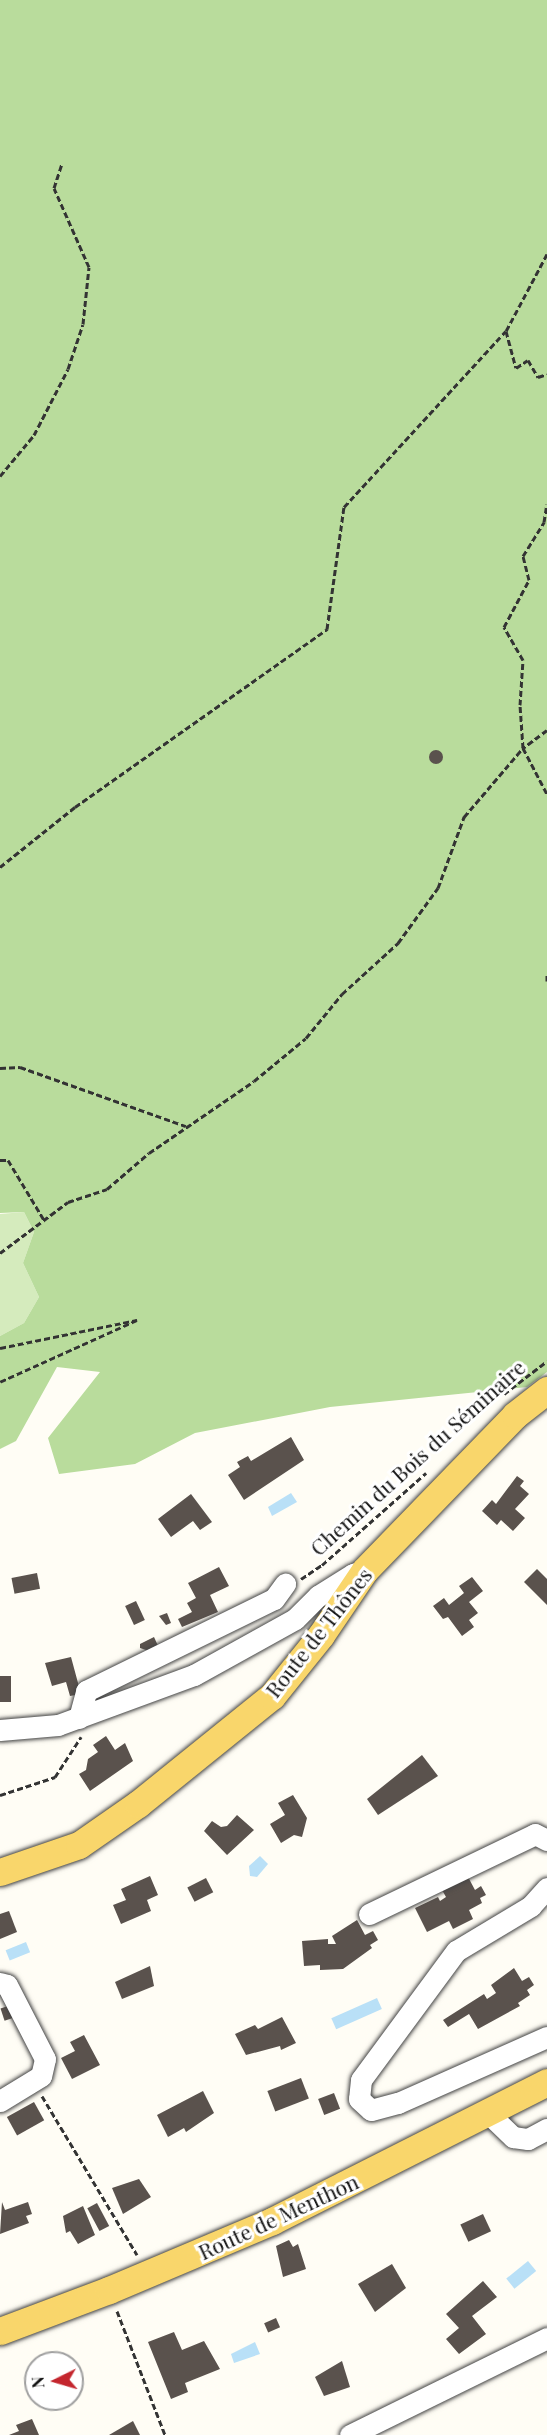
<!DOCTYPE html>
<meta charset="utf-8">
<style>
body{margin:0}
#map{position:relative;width:547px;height:2435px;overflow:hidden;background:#fffdf5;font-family:"Playfair Display",serif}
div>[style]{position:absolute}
.green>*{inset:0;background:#d5ebbd}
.forest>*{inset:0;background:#b9dc9c}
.water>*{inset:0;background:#b9e0f7;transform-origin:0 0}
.building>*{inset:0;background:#5a524d;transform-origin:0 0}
.round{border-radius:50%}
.path>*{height:3px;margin-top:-1.5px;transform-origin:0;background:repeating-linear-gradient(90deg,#333 0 6px,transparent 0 9px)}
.roads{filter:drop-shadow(0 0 2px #444) drop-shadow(0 0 2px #444)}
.minor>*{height:21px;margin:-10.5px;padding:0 10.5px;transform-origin:10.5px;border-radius:10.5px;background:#fff}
.major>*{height:27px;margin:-13.5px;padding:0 13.5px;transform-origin:13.5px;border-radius:13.5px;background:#f9d66b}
span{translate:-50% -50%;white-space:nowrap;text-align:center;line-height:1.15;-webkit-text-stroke:6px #fff;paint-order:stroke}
.street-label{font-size:21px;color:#111}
.north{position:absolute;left:24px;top:2351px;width:60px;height:60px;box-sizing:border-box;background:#fff;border:2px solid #a0a0a0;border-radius:50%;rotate:265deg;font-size:16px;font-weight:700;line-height:24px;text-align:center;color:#111}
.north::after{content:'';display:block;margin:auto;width:21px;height:27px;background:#c4262e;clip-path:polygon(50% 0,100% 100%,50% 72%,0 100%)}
</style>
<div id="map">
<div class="green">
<div style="clip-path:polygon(24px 1212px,34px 1232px,23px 1263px,39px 1297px,24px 1323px,0 1336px,0 1214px)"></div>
</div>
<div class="forest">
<div style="clip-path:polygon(0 0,547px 0,547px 1372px,527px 1387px,330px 1407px,195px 1433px,135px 1464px,59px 1474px,48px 1438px,100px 1372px,57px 1367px,16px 1441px,0 1449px,0 1336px,24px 1323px,39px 1297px,23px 1263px,34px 1232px,24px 1212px,0 1213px)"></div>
</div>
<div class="water">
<div style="clip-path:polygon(291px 1493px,297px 1502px,272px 1516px,268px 1507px)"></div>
<div style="clip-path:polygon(260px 1856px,268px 1864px,257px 1877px,250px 1876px,249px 1866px)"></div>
<div style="left:26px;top:1942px;width:11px;height:22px;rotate:68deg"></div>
<div style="left:377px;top:1998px;width:12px;height:50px;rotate:66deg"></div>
<div style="left:528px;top:2261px;width:13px;height:28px;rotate:51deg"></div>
<div style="clip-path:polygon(255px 2342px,260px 2354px,234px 2363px,231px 2354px)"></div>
</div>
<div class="building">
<div class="round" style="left:429px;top:750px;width:14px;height:14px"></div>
<div style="clip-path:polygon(291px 1437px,304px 1460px,244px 1500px,228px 1475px,240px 1467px,237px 1462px,248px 1456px,251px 1461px)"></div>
<div style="clip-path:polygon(517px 1476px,524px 1481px,520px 1486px,529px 1494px,515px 1509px,525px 1518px,513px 1531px,501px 1520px,497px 1525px,482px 1511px,492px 1500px,496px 1504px)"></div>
<div style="clip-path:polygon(191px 1494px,212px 1522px,200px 1530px,193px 1521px,171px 1537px,158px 1519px)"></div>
<div style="clip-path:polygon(219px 1567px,229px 1586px,210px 1595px,218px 1612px,182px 1627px,178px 1619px,192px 1612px,187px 1603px,196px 1598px,188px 1583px)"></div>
<div style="clip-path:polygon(537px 1569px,547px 1579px,547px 1605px,524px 1582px)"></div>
<div style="left:37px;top:1573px;width:16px;height:26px;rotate:79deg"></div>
<div style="clip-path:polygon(472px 1577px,483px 1591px,469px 1602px,478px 1613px,469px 1620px,474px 1627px,462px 1636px,448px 1617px,443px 1619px,433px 1606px,444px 1598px,449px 1605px,464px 1593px,459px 1586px)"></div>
<div style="left:136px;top:1601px;width:21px;height:12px;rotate:65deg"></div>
<div style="clip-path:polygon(167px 1613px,171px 1623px,166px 1625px,159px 1616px)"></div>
<div style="clip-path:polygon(154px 1637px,159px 1648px,152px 1652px,140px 1648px,140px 1644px)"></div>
<div style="clip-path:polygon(71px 1657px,81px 1694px,70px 1696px,66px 1682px,52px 1686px,45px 1663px)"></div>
<div style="left:0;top:1676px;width:11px;height:26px"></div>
<div style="clip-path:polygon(106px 1736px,115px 1750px,125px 1743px,133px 1761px,90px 1791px,79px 1774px,86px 1770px,88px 1759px,98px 1752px,93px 1745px)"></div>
<div style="clip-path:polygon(422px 1755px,438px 1776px,378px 1815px,367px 1799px)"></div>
<div style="clip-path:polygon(293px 1795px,307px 1818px,302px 1837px,294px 1835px,281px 1843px,270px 1824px,285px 1815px,278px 1803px)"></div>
<div style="clip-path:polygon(237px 1815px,254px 1830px,227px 1855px,204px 1831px,212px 1821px,221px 1827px,227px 1826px)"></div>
<div style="clip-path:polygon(467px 1875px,475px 1890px,481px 1886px,486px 1895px,480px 1898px,482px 1903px,469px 1910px,473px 1919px,453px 1929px,449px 1921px,427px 1932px,415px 1908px,438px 1897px,440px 1901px,446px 1897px,442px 1890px)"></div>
<div style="clip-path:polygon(150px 1876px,158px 1895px,147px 1900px,151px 1911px,121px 1924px,113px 1905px,126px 1900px,121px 1889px)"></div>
<div style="left:206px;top:1878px;width:16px;height:21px;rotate:63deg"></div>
<div style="clip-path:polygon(9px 1911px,17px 1932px,0 1939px,0 1914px)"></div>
<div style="clip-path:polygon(357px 1920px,365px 1935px,373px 1931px,378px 1940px,370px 1945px,372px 1948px,343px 1969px,320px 1970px,320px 1965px,304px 1966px,302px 1941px,328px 1939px,328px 1944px,336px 1944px,332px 1936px)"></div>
<div style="clip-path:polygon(150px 1966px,154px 1986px,122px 1999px,115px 1982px)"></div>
<div style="clip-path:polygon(514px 1968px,522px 1981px,529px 1977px,534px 1985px,527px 1990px,530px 1995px,518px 2003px,520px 2006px,478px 2029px,469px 2014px,448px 2027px,443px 2020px,484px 1994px,487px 1999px,496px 1993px,491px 1985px)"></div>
<div style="left:11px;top:2005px;width:13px;height:11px;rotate:72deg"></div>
<div style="clip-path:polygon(282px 2017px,296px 2043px,281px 2050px,280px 2046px,246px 2055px,235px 2034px,255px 2025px,258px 2029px)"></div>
<div style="clip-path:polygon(84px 2035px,100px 2065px,72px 2079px,61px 2058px,75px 2051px,70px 2042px)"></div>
<div style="left:301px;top:2078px;width:22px;height:36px;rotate:69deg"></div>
<div style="clip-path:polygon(203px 2091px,214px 2113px,186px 2132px,184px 2128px,168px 2137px,157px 2115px)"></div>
<div style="left:334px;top:2093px;width:17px;height:17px;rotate:69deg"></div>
<div style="left:34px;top:2102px;width:21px;height:31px;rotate:61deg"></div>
<div style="clip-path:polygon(139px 2179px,151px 2197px,123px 2214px,112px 2188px)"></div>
<div style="clip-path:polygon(2px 2202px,5px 2210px,28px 2202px,32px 2214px,26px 2216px,29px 2223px,0 2234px)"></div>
<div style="left:97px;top:2203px;width:26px;height:11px;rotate:62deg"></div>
<div style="clip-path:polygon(83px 2206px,95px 2235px,78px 2244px,70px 2231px,66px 2233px,63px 2216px)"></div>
<div style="left:483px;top:2214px;width:19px;height:25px;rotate:65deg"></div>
<div style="clip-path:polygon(289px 2240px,293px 2247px,298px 2244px,306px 2269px,283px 2277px,276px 2246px)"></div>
<div style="clip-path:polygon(392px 2264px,406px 2288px,375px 2312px,358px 2284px)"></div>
<div style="clip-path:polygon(483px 2281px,497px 2297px,472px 2316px,486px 2334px,459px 2354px,446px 2339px,459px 2328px,446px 2314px)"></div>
<div style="left:276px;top:2318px;width:10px;height:13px;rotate:66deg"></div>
<div style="clip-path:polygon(174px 2332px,182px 2350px,204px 2341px,220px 2369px,185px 2383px,188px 2392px,171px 2399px,148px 2342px)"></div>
<div style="clip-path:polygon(342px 2361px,350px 2387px,324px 2396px,315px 2377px)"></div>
<div style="clip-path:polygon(32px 2419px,39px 2435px,9px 2435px,19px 2431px,16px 2425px)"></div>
<div style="clip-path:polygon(133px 2421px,140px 2435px,109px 2435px)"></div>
</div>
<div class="path">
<div style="left:547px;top:254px;width:87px;rotate:118deg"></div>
<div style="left:506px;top:331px;width:38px;rotate:75deg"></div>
<div style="left:516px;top:368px;width:14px;rotate:-34deg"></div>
<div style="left:528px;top:360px;width:20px;rotate:60deg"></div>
<div style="left:538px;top:377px;width:9px;rotate:-18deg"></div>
<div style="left:0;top:476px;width:53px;rotate:-50.3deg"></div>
<div style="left:34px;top:435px;width:74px;rotate:-62.7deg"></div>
<div style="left:68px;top:369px;width:47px;rotate:-71.6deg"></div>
<div style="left:83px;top:324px;width:57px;rotate:-84deg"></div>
<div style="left:89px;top:267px;width:86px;rotate:-113.9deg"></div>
<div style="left:54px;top:188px;width:26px;rotate:-72deg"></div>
<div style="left:547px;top:730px;width:30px;rotate:143deg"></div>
<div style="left:523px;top:748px;width:52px;rotate:62.4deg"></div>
<div style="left:0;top:867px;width:96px;rotate:-38.7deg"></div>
<div style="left:75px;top:807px;width:309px;rotate:-35.2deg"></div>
<div style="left:327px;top:629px;width:123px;rotate:-82.1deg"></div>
<div style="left:344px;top:507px;width:239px;rotate:-47.4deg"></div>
<div style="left:547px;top:975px;width:6px;rotate:90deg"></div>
<div style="left:0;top:1068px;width:20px;rotate:-3deg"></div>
<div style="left:20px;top:1067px;width:176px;rotate:19.6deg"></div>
<div style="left:0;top:1160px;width:8px"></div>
<div style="left:8px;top:1160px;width:70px;rotate:59deg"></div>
<div style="left:0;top:1253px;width:85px;rotate:-36.9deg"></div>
<div style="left:68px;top:1202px;width:41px;rotate:-18.4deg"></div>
<div style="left:107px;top:1189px;width:55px;rotate:-40.6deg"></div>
<div style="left:149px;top:1153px;width:127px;rotate:-34.4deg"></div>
<div style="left:254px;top:1081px;width:67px;rotate:-39.6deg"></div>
<div style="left:306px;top:1038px;width:57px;rotate:-50.7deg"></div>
<div style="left:342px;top:994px;width:76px;rotate:-42.3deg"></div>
<div style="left:398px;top:943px;width:68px;rotate:-54deg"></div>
<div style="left:438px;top:888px;width:76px;rotate:-69.9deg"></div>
<div style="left:464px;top:817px;width:91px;rotate:-49.5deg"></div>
<div style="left:523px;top:748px;width:43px;rotate:-94deg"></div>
<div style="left:520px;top:705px;width:45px;rotate:-86.2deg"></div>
<div style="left:523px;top:660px;width:38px;rotate:-120deg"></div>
<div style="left:504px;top:627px;width:53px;rotate:-62deg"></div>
<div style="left:529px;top:580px;width:25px;rotate:-104deg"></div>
<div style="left:523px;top:556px;width:40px;rotate:-58deg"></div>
<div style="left:544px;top:522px;width:18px;rotate:-81deg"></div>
<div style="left:0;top:1348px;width:140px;rotate:-11.6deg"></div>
<div style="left:137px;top:1320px;width:150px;rotate:155.7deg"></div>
<div style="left:504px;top:1394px;width:54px;rotate:-37.5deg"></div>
<div style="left:301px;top:1579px;width:25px;rotate:-34deg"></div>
<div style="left:322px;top:1565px;width:139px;rotate:-41.5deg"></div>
<div style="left:0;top:1795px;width:58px;rotate:-18.1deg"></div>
<div style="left:55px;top:1777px;width:48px;rotate:-57deg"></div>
<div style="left:42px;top:2096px;width:185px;rotate:59.1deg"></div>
<div style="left:117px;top:2311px;width:133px;rotate:68.8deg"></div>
</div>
<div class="roads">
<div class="minor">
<div style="left:79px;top:1718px;width:28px;rotate:-75deg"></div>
<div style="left:86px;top:1691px;width:209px;rotate:-26.1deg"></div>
<div style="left:274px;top:1599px;width:19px;rotate:-54deg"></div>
<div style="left:0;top:1730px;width:58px;rotate:-4.9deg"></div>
<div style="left:58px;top:1725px;width:145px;rotate:-20.2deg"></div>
<div style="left:194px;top:1675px;width:115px;rotate:-29deg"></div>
<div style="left:295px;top:1619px;width:33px;rotate:-45deg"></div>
<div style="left:318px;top:1596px;width:41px;rotate:-32.2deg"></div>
<div style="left:353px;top:1574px;width:13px;rotate:-18deg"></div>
<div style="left:547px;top:1888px;width:24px;rotate:132deg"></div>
<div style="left:531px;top:1906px;width:87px;rotate:149deg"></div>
<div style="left:456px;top:1951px;width:160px;rotate:126.4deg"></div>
<div style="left:361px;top:2080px;width:19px;rotate:96deg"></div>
<div style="left:359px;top:2099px;width:16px;rotate:43deg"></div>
<div style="left:371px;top:2110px;width:28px;rotate:-15deg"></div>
<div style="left:398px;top:2103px;width:163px;rotate:-23.9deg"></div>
<div style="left:369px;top:1914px;width:184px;rotate:-25.7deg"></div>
<div style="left:535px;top:1834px;width:13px;rotate:27deg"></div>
<div style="left:0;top:1983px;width:7px;rotate:16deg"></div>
<div style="left:7px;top:1985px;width:83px;rotate:62.8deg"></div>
<div style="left:45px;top:2059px;width:17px;rotate:103deg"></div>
<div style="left:41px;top:2076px;width:48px;rotate:148.6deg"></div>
<div style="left:488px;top:2113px;width:35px;rotate:44deg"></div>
<div style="left:513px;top:2137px;width:15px;rotate:8deg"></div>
<div style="left:528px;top:2139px;width:21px;rotate:-28deg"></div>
<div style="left:350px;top:2435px;width:220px;rotate:-26.2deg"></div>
</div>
<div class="major">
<div style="left:0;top:1872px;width:83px;rotate:-18.9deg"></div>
<div style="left:79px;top:1845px;width:72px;rotate:-34.8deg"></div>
<div style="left:138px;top:1804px;width:172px;rotate:-38.9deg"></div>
<div style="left:272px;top:1696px;width:78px;rotate:-51.2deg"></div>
<div style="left:321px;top:1635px;width:78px;rotate:-55.9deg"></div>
<div style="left:365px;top:1570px;width:216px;rotate:-45.9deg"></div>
<div style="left:515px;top:1415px;width:41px;rotate:-38deg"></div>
<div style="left:0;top:2331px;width:116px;rotate:-20.6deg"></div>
<div style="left:109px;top:2290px;width:177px;rotate:-22.9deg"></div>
<div style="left:272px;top:2221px;width:308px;rotate:-26.8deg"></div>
</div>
</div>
<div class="street-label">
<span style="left:417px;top:1457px;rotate:-42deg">Chemin du Bois du Séminaire</span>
<span style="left:318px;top:1632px;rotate:-52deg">Route de Thônes</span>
<span style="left:278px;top:2216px;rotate:-25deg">Route de Menthon</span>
</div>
<div class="north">N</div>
</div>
